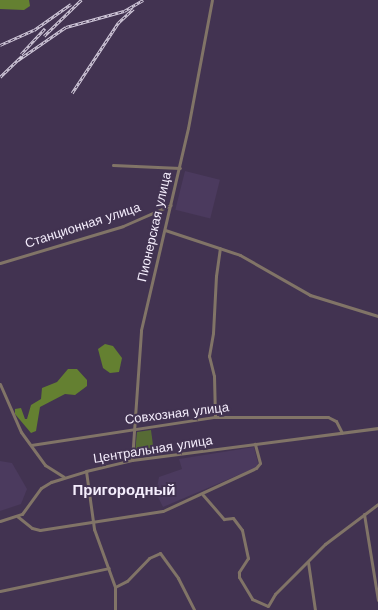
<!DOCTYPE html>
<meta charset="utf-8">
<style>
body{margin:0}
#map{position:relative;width:378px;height:610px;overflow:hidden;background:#423351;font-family:"Work Sans",sans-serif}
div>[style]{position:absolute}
.built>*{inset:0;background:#4b3a5e;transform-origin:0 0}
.green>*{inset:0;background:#576b35}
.forest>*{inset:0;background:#648031}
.street>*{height:3px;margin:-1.5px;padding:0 1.5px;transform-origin:1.5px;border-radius:1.5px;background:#817467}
.rail>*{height:2.5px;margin-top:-1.25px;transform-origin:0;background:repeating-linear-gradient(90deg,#423351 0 3px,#d5cdde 0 6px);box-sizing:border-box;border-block:1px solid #d5cdde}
span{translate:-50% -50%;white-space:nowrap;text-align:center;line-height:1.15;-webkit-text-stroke:4px #423351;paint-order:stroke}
.street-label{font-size:13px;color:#f5eefd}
.quarter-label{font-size:15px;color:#f5eefd;font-weight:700}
</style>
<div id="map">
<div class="built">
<div style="left:185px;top:171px;width:36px;height:40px;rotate:14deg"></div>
<div style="clip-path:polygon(254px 447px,258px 463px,257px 467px,163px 507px,156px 493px,159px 477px,182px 469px,179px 459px)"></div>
<div style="clip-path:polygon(0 461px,12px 463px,27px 489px,21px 504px,0 511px)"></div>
</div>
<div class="green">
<div style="clip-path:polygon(151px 430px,154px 453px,137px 455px,135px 453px,137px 432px)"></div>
</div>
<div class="forest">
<div style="clip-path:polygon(0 0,29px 0,30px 6px,24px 10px,0 9px)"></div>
<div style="clip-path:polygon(105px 344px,113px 346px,122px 358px,119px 372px,110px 373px,103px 368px,98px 349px)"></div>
<div style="clip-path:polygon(68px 369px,77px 369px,87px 380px,87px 386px,75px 395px,65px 394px,40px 407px,36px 431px,31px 433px,15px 414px,15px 409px,21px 408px,25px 419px,27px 419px,31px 405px,41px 399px,42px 388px,57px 382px)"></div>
</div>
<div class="street">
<div style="left:113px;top:165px;width:67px;rotate:2.6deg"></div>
<div style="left:165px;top:230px;width:79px;rotate:18.4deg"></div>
<div style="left:240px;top:255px;width:81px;rotate:29.7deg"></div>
<div style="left:310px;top:295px;width:71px;rotate:17.2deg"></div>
<div style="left:0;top:263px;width:128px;rotate:-16.7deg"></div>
<div style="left:123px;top:226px;width:52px;rotate:-23.6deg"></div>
<div style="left:0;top:384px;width:52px;rotate:66.4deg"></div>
<div style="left:21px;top:432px;width:41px;rotate:54deg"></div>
<div style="left:45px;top:465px;width:22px;rotate:32deg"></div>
<div style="left:215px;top:417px;width:41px;rotate:-91.4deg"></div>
<div style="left:214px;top:376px;width:21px;rotate:-104deg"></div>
<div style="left:209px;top:356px;width:23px;rotate:-80deg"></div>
<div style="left:213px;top:333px;width:57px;rotate:-87deg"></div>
<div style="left:216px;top:276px;width:28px;rotate:-82deg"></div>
<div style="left:31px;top:445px;width:186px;rotate:-8.7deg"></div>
<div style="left:215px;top:417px;width:113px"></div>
<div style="left:328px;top:417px;width:9px;rotate:27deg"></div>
<div style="left:336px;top:421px;width:13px;rotate:63deg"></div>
<div style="left:132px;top:460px;width:130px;rotate:-86deg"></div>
<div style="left:141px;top:330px;width:207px;rotate:-76.9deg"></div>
<div style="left:188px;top:128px;width:130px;rotate:-79.4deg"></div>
<div style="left:86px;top:471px;width:59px;rotate:82.1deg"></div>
<div style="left:94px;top:529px;width:62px;rotate:70.1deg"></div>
<div style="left:115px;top:587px;width:23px;rotate:90deg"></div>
<div style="left:203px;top:495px;width:32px;rotate:49deg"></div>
<div style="left:224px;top:519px;width:9px;rotate:-6deg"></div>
<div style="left:233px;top:518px;width:15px;rotate:53deg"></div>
<div style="left:242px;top:530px;width:29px;rotate:78deg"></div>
<div style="left:248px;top:558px;width:17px;rotate:123deg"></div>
<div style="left:239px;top:572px;width:5px;rotate:90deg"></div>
<div style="left:239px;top:577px;width:26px;rotate:59deg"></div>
<div style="left:252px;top:599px;width:17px;rotate:24deg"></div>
<div style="left:268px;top:606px;width:14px;rotate:-60deg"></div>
<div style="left:275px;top:594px;width:71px;rotate:-45deg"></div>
<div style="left:325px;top:544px;width:66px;rotate:-37deg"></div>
<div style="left:364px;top:514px;width:87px;rotate:80.8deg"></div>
<div style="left:17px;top:516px;width:19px;rotate:39deg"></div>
<div style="left:32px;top:528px;width:8px;rotate:14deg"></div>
<div style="left:40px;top:530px;width:124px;rotate:-8.8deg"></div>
<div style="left:163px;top:511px;width:102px;rotate:-24.8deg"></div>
<div style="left:256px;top:468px;width:6px;rotate:-51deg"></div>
<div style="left:260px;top:463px;width:20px;rotate:-105deg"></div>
<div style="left:0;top:521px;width:23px;rotate:-18deg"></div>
<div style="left:22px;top:514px;width:32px;rotate:-54deg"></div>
<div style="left:41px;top:488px;width:12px;rotate:-31deg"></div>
<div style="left:51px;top:482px;width:37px;rotate:-17deg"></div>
<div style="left:86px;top:471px;width:47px;rotate:-13.4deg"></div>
<div style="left:132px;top:460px;width:248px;rotate:-7.4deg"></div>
<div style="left:308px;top:562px;width:49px;rotate:81.7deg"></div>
<div style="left:115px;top:587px;width:13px;rotate:-27deg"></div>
<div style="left:127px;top:581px;width:32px;rotate:-46deg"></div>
<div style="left:149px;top:558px;width:12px;rotate:-24deg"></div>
<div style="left:160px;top:553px;width:31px;rotate:54deg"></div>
<div style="left:178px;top:578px;width:36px;rotate:63deg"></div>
<div style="left:0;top:591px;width:111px;rotate:-11.9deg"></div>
</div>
<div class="rail">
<div style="left:44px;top:36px;width:52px;rotate:-44.2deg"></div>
<div style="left:0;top:45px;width:37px;rotate:-24deg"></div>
<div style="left:34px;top:30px;width:45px;rotate:-35.1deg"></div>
<div style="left:21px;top:54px;width:35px;rotate:-47deg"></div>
<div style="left:18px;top:60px;width:58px;rotate:-34.5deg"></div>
<div style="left:66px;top:27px;width:60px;rotate:-15.4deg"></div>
<div style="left:124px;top:11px;width:22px;rotate:-30deg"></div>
<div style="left:0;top:77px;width:30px;rotate:-44deg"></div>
<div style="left:72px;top:93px;width:84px;rotate:-56.7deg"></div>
<div style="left:118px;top:23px;width:21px;rotate:-43deg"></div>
</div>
<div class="street-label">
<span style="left:83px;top:226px;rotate:-18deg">Станционная улица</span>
<span style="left:155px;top:227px;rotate:-77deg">Пионерская улица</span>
<span style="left:177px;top:414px;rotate:-7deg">Совхозная улица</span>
<span style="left:153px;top:450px;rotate:-9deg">Центральная улица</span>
</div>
<div class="quarter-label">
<span style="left:124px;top:491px">Пригородный</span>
</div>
</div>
